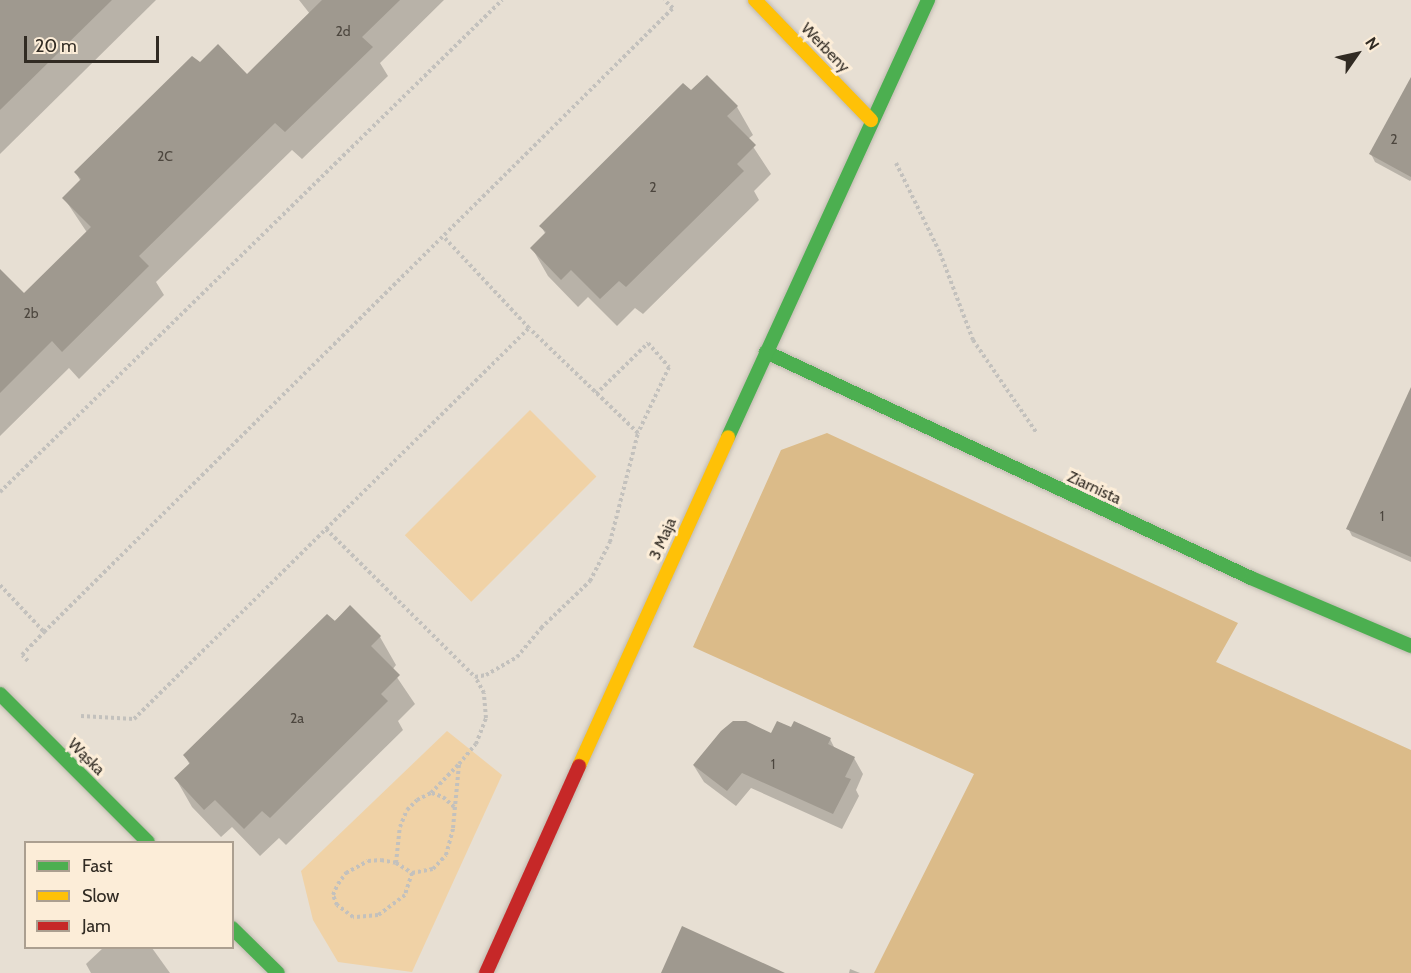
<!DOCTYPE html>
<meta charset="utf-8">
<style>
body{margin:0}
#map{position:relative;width:1411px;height:973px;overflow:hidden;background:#e7dfd3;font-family:Cabin,sans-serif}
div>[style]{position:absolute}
.green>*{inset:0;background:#f0d2a6;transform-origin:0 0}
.forest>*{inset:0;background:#dbbb89}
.shadow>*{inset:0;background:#0003}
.building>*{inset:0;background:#9f998f}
.path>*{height:4px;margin-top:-2px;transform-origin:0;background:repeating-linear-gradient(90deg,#c3c1bd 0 3px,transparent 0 6px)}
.roads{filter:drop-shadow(0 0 2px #c0bab0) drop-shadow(0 0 2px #c0bab0)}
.fast>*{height:14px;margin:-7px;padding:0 7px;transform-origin:7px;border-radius:7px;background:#4caf50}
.slow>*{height:14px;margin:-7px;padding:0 7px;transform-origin:7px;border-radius:7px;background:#ffc107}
.jam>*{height:14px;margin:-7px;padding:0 7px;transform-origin:7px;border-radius:7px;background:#c62828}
span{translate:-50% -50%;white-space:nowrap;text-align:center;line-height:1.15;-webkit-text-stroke:6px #fcedd8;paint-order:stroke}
.number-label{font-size:14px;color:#4c463e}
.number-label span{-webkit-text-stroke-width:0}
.street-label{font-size:16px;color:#312b23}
.legend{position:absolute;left:24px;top:841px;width:210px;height:108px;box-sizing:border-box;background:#fcedd8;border:2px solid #ab9f90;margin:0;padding:8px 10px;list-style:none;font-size:18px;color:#312b23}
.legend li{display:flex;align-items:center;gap:12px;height:30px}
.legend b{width:30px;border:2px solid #ab9f90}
.north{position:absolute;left:1327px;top:24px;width:60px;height:60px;-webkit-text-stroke:4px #fcedd8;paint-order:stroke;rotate:56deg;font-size:16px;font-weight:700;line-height:24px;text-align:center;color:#312b23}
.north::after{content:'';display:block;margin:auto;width:21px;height:27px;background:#312b23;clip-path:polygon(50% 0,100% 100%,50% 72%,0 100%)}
.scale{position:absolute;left:24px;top:36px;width:135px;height:27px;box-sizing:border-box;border:3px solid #312b23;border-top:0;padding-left:8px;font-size:18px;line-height:21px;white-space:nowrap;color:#312b23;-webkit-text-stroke:4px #fcedd8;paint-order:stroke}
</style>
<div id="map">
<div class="green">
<div style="left:530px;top:410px;width:94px;height:177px;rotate:45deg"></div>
<div style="clip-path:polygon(447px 731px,502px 775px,412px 972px,338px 962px,313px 920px,301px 871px)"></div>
</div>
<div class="forest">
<div style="clip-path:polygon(827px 433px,1238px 623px,1216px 662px,1411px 750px,1411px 973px,874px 973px,974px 774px,693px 647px,781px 450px)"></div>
</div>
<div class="shadow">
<div style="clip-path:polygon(0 0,156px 0,0 154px)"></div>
<div style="clip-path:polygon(299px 0,444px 0,380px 63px,388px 76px,302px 159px,292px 150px,156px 282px,164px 295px,79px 379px,69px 368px,0 436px,0 271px,24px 295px,88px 234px,64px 198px,81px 182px,76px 173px,200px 65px,247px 76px,310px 14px)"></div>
<div style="clip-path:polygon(707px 77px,737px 107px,753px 135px,748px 139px,771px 174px,754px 191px,759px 200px,643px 314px,635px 308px,617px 326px,588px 297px,578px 307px,548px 276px,532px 248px,546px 235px,541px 226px)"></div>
<div style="clip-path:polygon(1411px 126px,1411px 180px,1410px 181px,1375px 162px,1371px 154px)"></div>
<div style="clip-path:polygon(1411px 390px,1411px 562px,1352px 536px,1348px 528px)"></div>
<div style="clip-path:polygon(350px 607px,380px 637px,396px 665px,392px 670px,415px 704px,398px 721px,403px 730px,286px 845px,279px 838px,260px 856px,232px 827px,221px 837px,192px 807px,176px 779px,190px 765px,185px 756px)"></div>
<div style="clip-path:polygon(792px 729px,830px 739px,835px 749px,854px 758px,863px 774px,856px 790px,859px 796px,842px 829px,751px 788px,736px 806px,704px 782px,694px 766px)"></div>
<div style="clip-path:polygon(103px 948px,152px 948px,170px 973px,91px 973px,86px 964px)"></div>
<div style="clip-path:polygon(850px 969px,860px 973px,849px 973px)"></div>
</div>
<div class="building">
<div style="clip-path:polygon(0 0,112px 0,0 110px)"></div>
<div style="clip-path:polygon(322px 0,400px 0,362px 37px,373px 47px,285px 132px,275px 123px,139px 256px,149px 266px,62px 352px,52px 341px,0 393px,0 269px,24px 293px,91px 227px,62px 198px,81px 179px,74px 172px,192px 56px,200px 62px,218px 44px,247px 74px)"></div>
<div style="clip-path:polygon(707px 75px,738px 106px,727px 116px,756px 145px,737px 164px,744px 171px,626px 287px,619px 281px,600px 299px,571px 270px,561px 280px,530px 248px,546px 232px,539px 226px,683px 83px,691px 90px)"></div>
<div style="clip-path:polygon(1411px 77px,1411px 177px,1369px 154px)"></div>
<div style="clip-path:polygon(1411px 387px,1411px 557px,1346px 529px)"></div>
<div style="clip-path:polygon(350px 605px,381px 636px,371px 646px,400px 675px,381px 694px,388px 701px,270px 818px,262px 811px,244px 829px,215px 800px,204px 810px,174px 778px,190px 763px,183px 755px,327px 614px,335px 621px)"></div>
<div style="clip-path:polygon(733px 721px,746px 721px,771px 733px,777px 721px,791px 727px,794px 721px,831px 738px,828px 744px,855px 757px,845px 777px,851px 779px,833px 814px,742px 773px,727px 791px,693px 765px,721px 731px)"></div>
<div style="clip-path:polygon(682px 926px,785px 973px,661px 973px)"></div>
</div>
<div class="path">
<div style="left:896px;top:163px;width:100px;rotate:63.9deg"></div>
<div style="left:940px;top:253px;width:93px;rotate:69.2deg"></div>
<div style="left:973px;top:340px;width:112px;rotate:55.6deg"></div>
<div style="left:596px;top:394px;width:73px;rotate:-44.4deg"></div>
<div style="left:648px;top:343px;width:32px;rotate:49deg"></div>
<div style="left:669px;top:367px;width:73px;rotate:115.2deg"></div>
<div style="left:0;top:492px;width:703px;rotate:-44.42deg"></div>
<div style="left:326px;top:529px;width:210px;rotate:44.8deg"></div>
<div style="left:475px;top:677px;width:11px;rotate:-10deg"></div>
<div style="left:486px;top:675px;width:36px;rotate:-30deg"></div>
<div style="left:517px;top:657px;width:38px;rotate:-50deg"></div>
<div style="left:541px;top:628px;width:68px;rotate:-43.8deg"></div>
<div style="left:590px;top:581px;width:44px;rotate:-62.9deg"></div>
<div style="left:610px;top:542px;width:113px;rotate:-75.6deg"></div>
<div style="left:638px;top:433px;width:151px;rotate:-136.1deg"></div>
<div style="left:0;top:585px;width:64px;rotate:46.9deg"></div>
<div style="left:44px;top:632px;width:886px;rotate:-44.77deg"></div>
<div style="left:673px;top:8px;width:12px;rotate:-138deg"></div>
<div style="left:28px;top:661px;width:8px;rotate:-135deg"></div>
<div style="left:22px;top:655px;width:32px;rotate:-46deg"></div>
<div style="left:81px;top:716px;width:53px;rotate:3.2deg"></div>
<div style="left:134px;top:719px;width:556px;rotate:-44.71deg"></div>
<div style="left:529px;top:328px;width:126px;rotate:-133.1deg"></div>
<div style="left:432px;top:793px;width:12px;rotate:20deg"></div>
<div style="left:443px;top:797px;width:15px;rotate:42deg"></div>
<div style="left:396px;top:863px;width:36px;rotate:-84deg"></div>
<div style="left:400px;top:827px;width:18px;rotate:-68deg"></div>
<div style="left:407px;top:810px;width:14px;rotate:-45deg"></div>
<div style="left:417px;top:800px;width:16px;rotate:-27deg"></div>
<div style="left:431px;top:793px;width:39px;rotate:-46deg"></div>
<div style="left:412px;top:873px;width:23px;rotate:108deg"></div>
<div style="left:405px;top:895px;width:34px;rotate:143deg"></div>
<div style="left:378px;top:915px;width:25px;rotate:175deg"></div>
<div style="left:353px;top:917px;width:20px;rotate:-143deg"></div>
<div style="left:337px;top:905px;width:11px;rotate:-112deg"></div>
<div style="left:333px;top:895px;width:12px;rotate:-66deg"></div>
<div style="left:338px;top:884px;width:14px;rotate:-54deg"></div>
<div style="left:346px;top:873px;width:25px;rotate:-29deg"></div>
<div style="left:368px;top:861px;width:13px;rotate:-4deg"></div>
<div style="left:381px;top:860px;width:15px;rotate:11deg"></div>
<div style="left:396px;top:863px;width:19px;rotate:32deg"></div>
<div style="left:412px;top:873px;width:21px;rotate:-11deg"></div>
<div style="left:433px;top:869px;width:19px;rotate:-47deg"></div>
<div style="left:446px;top:855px;width:28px;rotate:-75deg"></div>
<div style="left:453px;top:828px;width:64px;rotate:-84.6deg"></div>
<div style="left:459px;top:764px;width:26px;rotate:-50deg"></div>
<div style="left:476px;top:744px;width:28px;rotate:-69deg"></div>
<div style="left:486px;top:718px;width:25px;rotate:-95deg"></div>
<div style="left:484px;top:693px;width:18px;rotate:-119deg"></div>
</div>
<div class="roads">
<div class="fast">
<div style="left:766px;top:352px;width:535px;rotate:24.98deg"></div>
<div style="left:1251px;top:578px;width:174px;rotate:23deg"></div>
<div style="left:728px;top:437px;width:481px;rotate:-65.4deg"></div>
<div style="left:0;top:694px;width:209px;rotate:45deg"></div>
<div style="left:232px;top:928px;width:64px;rotate:44.4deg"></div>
</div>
<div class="slow">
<div style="left:755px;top:0;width:167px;rotate:46deg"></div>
<div style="left:579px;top:766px;width:361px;rotate:-65.6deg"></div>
</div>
<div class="jam">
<div style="left:486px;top:973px;width:227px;rotate:-65.8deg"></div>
</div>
</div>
<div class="number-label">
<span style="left:343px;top:31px">2d</span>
<span style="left:1394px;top:139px">2</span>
<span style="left:165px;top:156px">2C</span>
<span style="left:653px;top:187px">2</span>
<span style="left:31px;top:313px">2b</span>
<span style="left:1382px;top:516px">1</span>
<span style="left:297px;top:718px">2a</span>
<span style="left:773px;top:764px">1</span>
</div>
<div class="street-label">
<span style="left:825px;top:48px;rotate:46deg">Werbeny</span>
<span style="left:1094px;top:488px;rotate:25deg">Ziarnista</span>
<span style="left:663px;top:539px;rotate:-66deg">3 Maja</span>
<span style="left:86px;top:757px;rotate:45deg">Wąska</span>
</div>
<ul class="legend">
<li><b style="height:8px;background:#4caf50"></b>Fast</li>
<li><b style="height:8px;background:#ffc107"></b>Slow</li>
<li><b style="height:8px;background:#c62828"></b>Jam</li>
</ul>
<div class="north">N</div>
<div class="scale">20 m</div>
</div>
